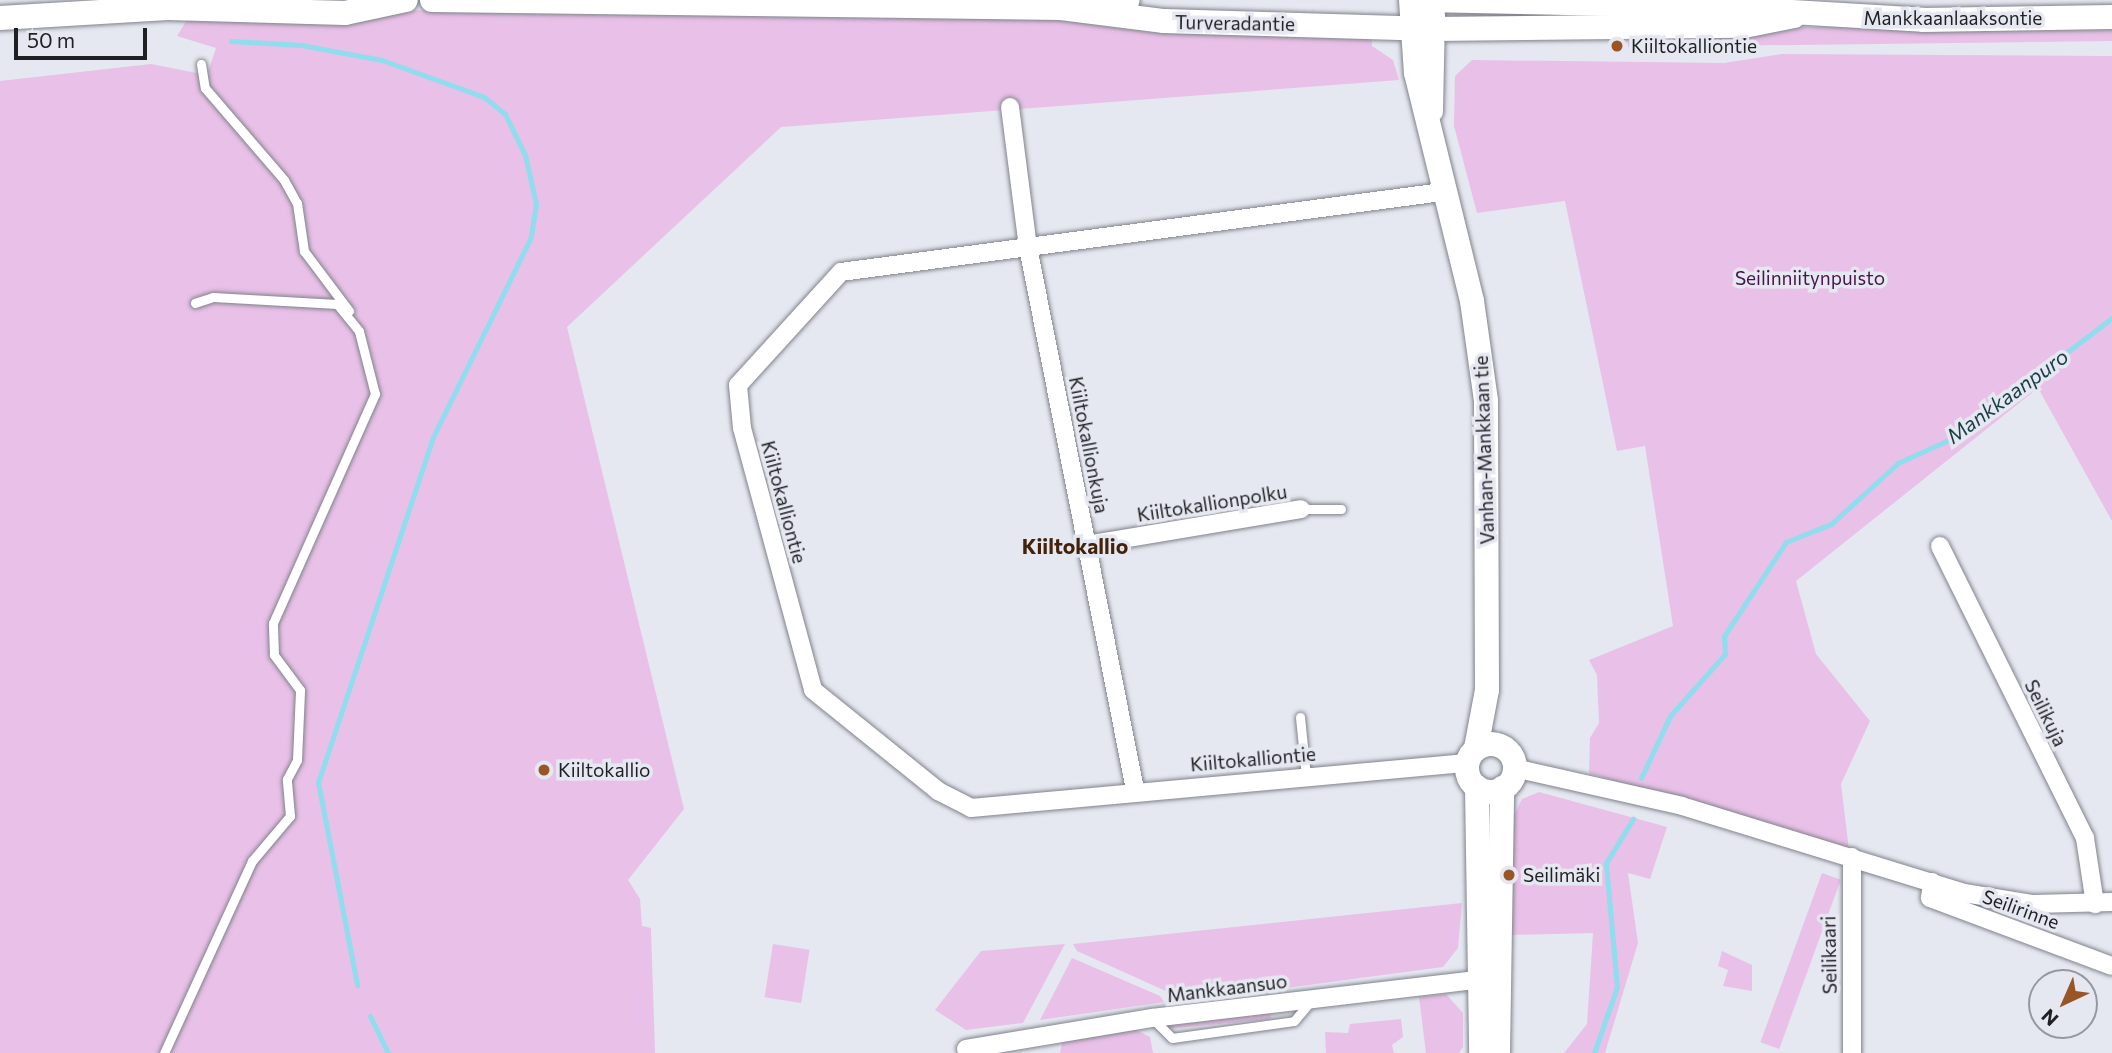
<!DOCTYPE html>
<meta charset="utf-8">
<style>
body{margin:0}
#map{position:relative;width:2112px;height:1053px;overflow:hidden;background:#e5e8f1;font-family:Commissioner,sans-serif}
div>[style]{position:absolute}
.green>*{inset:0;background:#e9c0e8;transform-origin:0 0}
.stream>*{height:5px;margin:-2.5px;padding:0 2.5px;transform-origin:2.5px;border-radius:2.5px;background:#8fdded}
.roads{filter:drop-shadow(0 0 2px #80838b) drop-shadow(0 0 2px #80838b)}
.lane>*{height:9px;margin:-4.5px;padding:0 4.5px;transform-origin:4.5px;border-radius:4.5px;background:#fff}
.street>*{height:18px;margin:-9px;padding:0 9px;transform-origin:9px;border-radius:9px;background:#fff}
.secondary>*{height:24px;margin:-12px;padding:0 12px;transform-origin:12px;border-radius:12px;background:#fff}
.secondary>.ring{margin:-12px;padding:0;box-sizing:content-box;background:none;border:24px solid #fff;border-radius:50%}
.dots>*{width:19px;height:19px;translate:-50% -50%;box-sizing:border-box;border:4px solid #e5e8f1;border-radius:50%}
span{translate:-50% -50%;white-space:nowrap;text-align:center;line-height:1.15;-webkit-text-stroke:7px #e5e8f1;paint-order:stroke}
.street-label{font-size:19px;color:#1f2023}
.poi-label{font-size:19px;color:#1f2023}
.left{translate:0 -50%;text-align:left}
.park-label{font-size:19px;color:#48124a}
.water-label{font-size:21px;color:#193f46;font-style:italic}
.neighbourhood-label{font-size:21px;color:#42220b;font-weight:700}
.north{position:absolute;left:2028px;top:969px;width:70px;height:70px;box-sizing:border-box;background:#e5e8f1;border:2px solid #96989f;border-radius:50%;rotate:224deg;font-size:19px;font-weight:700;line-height:28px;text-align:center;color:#1f2023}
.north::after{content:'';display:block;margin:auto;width:24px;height:32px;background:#995526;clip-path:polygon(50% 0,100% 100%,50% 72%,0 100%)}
.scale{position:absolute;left:14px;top:28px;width:133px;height:32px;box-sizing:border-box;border:4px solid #1f2023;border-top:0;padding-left:9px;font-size:21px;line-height:24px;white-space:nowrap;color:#1f2023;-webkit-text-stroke:5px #e5e8f1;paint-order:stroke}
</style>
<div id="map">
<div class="green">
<div style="clip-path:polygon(393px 10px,1028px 16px,1371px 32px,1372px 46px,1393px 60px,1399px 80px,781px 127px,567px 327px,684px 809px,628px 880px,640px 899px,642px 926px,651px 928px,655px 1053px,0 1053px,0 81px,151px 64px,207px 75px,216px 48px,177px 36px,188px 18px,330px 25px)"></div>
<div style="clip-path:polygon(1790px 27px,2112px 27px,2112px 41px,1628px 47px,1628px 42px,1658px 34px)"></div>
<div style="clip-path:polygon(1781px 54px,2112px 56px,2112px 521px,2038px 388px,1796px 581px,1816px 654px,1870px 721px,1841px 784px,1849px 850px,1589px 773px,1590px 738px,1599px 723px,1597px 675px,1589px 660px,1673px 626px,1645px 446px,1617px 451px,1565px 201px,1477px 213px,1454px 126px,1455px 76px,1472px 60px,1724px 63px)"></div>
<div style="clip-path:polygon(1539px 792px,1667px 827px,1650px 879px,1628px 873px,1638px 943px,1605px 1053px,1564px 1053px,1587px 1024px,1593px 933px,1509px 935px,1511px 821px,1522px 799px)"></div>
<div style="left:1822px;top:873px;width:20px;height:180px;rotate:20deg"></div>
<div style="clip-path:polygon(1462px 903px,1458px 948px,1443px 967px,1188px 1001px,1077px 951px,1073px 944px)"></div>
<div style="left:773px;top:944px;width:37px;height:54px;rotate:9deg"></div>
<div style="clip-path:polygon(1065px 944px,1023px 1023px,966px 1030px,935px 1010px,981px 951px)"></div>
<div style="clip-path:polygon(1722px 951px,1752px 965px,1752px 991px,1723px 986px,1728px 970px,1718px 966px)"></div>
<div style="clip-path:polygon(1072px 958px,1160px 996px,1164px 1002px,1040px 1020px)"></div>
<div style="clip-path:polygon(1446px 994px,1463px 1013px,1463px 1047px,1459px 1053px,1426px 1053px,1419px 997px)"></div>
<div style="clip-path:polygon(1270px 1011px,1271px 1019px,1167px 1029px,1168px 1024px)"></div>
<div style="clip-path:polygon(1401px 1019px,1403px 1037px,1392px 1045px,1394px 1053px,1326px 1053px,1325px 1032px,1348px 1033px,1350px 1024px)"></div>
<div style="clip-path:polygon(1136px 1030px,1150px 1037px,1153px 1053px,1060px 1053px,1063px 1039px)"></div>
</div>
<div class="stream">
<div style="left:231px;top:41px;width:70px;rotate:3.3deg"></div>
<div style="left:301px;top:45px;width:82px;rotate:10.5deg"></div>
<div style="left:382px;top:60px;width:109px;rotate:19.9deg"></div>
<div style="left:484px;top:97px;width:27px;rotate:39deg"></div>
<div style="left:505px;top:114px;width:46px;rotate:64deg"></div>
<div style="left:525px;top:155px;width:50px;rotate:77.3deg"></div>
<div style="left:536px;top:204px;width:33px;rotate:99deg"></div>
<div style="left:531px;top:237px;width:223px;rotate:116.1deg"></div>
<div style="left:433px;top:437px;width:364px;rotate:108.4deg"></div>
<div style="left:318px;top:782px;width:207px;rotate:79.1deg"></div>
<div style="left:1641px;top:778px;width:68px;rotate:-64.9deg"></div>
<div style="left:1670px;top:716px;width:83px;rotate:-48.4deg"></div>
<div style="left:1725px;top:654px;width:18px;rotate:-93deg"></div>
<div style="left:1724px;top:636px;width:113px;rotate:-56.6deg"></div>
<div style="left:1786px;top:542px;width:48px;rotate:-21.8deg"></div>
<div style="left:1831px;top:524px;width:91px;rotate:-42.3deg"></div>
<div style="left:1898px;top:463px;width:65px;rotate:-24.6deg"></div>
<div style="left:1957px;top:436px;width:195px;rotate:-37.3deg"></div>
<div style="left:370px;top:1016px;width:41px;rotate:64.1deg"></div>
<div style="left:1594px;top:1053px;width:70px;rotate:-70.8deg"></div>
<div style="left:1617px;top:987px;width:124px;rotate:-95.1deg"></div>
<div style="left:1606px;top:863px;width:52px;rotate:-58.5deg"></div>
</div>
<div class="roads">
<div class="lane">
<div style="left:201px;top:64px;width:24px;rotate:81deg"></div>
<div style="left:205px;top:88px;width:121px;rotate:49.3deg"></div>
<div style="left:284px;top:180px;width:26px;rotate:61deg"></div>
<div style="left:297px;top:203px;width:49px;rotate:81.7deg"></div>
<div style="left:304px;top:251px;width:75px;rotate:53.1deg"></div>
<div style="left:1301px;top:509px;width:40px"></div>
<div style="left:1300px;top:717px;width:59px;rotate:84.2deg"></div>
<div style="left:1152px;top:1018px;width:28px;rotate:45deg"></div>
<div style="left:1172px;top:1038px;width:123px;rotate:-7.9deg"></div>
<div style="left:1294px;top:1021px;width:26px;rotate:-50deg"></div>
<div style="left:164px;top:1053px;width:211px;rotate:-65.4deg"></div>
<div style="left:252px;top:861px;width:59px;rotate:-49.8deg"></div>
<div style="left:290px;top:816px;width:37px;rotate:-95deg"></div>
<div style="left:287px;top:779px;width:21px;rotate:-62deg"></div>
<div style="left:297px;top:760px;width:70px;rotate:-87.5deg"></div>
<div style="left:300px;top:690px;width:44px;rotate:-126.6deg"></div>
<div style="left:274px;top:655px;width:32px;rotate:-92deg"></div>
<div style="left:273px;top:623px;width:251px;rotate:-66deg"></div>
<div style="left:375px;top:394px;width:65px;rotate:-104.3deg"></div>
<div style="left:359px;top:331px;width:35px;rotate:-129deg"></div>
<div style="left:337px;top:304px;width:124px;rotate:-176.8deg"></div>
<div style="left:213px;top:297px;width:19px;rotate:162deg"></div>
</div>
<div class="street">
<div style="left:1010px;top:107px;width:141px;rotate:82.7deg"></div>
<div style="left:1028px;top:247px;width:553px;rotate:78.85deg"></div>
<div style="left:1442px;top:192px;width:606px;rotate:172.42deg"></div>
<div style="left:841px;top:272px;width:153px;rotate:132.3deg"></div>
<div style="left:738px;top:385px;width:43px;rotate:84.7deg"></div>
<div style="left:742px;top:428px;width:271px;rotate:74.8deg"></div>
<div style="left:813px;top:690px;width:161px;rotate:38.9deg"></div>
<div style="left:938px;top:791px;width:37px;rotate:27deg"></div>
<div style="left:971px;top:808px;width:498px;rotate:-5.2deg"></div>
<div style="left:1087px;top:545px;width:217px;rotate:-9.5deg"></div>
<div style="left:1940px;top:546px;width:326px;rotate:63.6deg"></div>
<div style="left:2085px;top:838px;width:67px;rotate:81.4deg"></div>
<div style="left:1514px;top:768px;width:172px;rotate:12.7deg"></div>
<div style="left:1682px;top:806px;width:295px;rotate:17.1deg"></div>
<div style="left:1964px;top:893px;width:70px;rotate:9.1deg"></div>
<div style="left:2033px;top:904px;width:79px;rotate:-1.5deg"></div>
<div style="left:1852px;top:857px;width:196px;rotate:90deg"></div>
<div style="left:1932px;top:882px;width:16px;rotate:97deg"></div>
<div style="left:1930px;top:898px;width:194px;rotate:20.5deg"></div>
<div style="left:966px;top:1049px;width:189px;rotate:-9.5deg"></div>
<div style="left:1152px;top:1018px;width:342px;rotate:-6.7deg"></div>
</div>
<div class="secondary">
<div style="left:432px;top:0;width:629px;rotate:0.73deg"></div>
<div style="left:1061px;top:8px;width:67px;rotate:-6.8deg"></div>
<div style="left:1411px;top:0;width:73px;rotate:86.1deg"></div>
<div style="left:1416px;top:73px;width:235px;rotate:76.2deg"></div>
<div style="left:1472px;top:301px;width:101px;rotate:82deg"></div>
<div style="left:1486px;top:401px;width:289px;rotate:89.8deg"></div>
<div style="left:1487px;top:690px;width:59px;rotate:100.7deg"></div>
<div style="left:1425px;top:0;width:249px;rotate:1.2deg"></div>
<div style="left:1674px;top:5px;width:249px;rotate:3.4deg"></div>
<div style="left:1923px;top:20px;width:189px;rotate:-0.9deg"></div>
<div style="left:1061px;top:8px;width:104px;rotate:7.2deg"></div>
<div style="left:1164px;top:21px;width:269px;rotate:1.7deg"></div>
<div style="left:1433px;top:29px;width:311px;rotate:-0.6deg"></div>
<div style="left:1744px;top:26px;width:51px;rotate:-11.3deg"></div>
<div style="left:0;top:18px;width:168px;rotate:-3.4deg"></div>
<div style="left:168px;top:8px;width:177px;rotate:1.6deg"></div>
<div style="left:345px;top:13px;width:62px;rotate:-12deg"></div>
<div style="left:1431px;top:111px;width:96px;rotate:-88.8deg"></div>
<div class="ring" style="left:1467px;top:744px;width:24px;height:24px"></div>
<div style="left:1477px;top:787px;width:266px;rotate:89.1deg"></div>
<div style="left:1498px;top:1053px;width:265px;rotate:-89.1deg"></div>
</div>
</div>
<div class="dots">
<div style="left:1617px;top:46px;background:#995526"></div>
<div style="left:544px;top:770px;background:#995526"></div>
<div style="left:1509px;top:875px;background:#995526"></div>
</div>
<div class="street-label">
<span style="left:1953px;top:18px">Mankkaanlaaksontie</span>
<span style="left:1235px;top:23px;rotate:1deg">Turveradantie</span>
<span style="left:1089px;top:445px;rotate:79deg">Kiiltokallionkuja</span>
<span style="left:1484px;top:450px;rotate:-92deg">Vanhan-Mankkaan tie</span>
<span style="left:784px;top:502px;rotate:75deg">Kiiltokalliontie</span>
<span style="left:1212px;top:503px;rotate:-9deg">Kiiltokallionpolku</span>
<span style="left:2046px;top:713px;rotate:64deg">Seilikuja</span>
<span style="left:1253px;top:759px;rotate:-5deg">Kiiltokalliontie</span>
<span style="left:2021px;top:909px;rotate:20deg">Seilirinne</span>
<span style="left:1829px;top:955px;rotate:-91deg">Seilikaari</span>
<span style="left:1227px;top:988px;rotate:-7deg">Mankkaansuo</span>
</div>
<div class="poi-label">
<span class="left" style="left:1631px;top:46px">Kiiltokalliontie</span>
<span class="left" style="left:558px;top:770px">Kiiltokallio</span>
<span class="left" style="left:1523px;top:875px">Seilimäki</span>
</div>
<div class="park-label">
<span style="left:1810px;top:278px">Seilinniitynpuisto</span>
</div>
<div class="water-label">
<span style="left:2007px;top:396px;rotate:-36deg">Mankkaanpuro</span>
</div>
<div class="neighbourhood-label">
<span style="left:1075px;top:546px">Kiiltokallio</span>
</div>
<div class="north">N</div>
<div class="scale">50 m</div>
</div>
